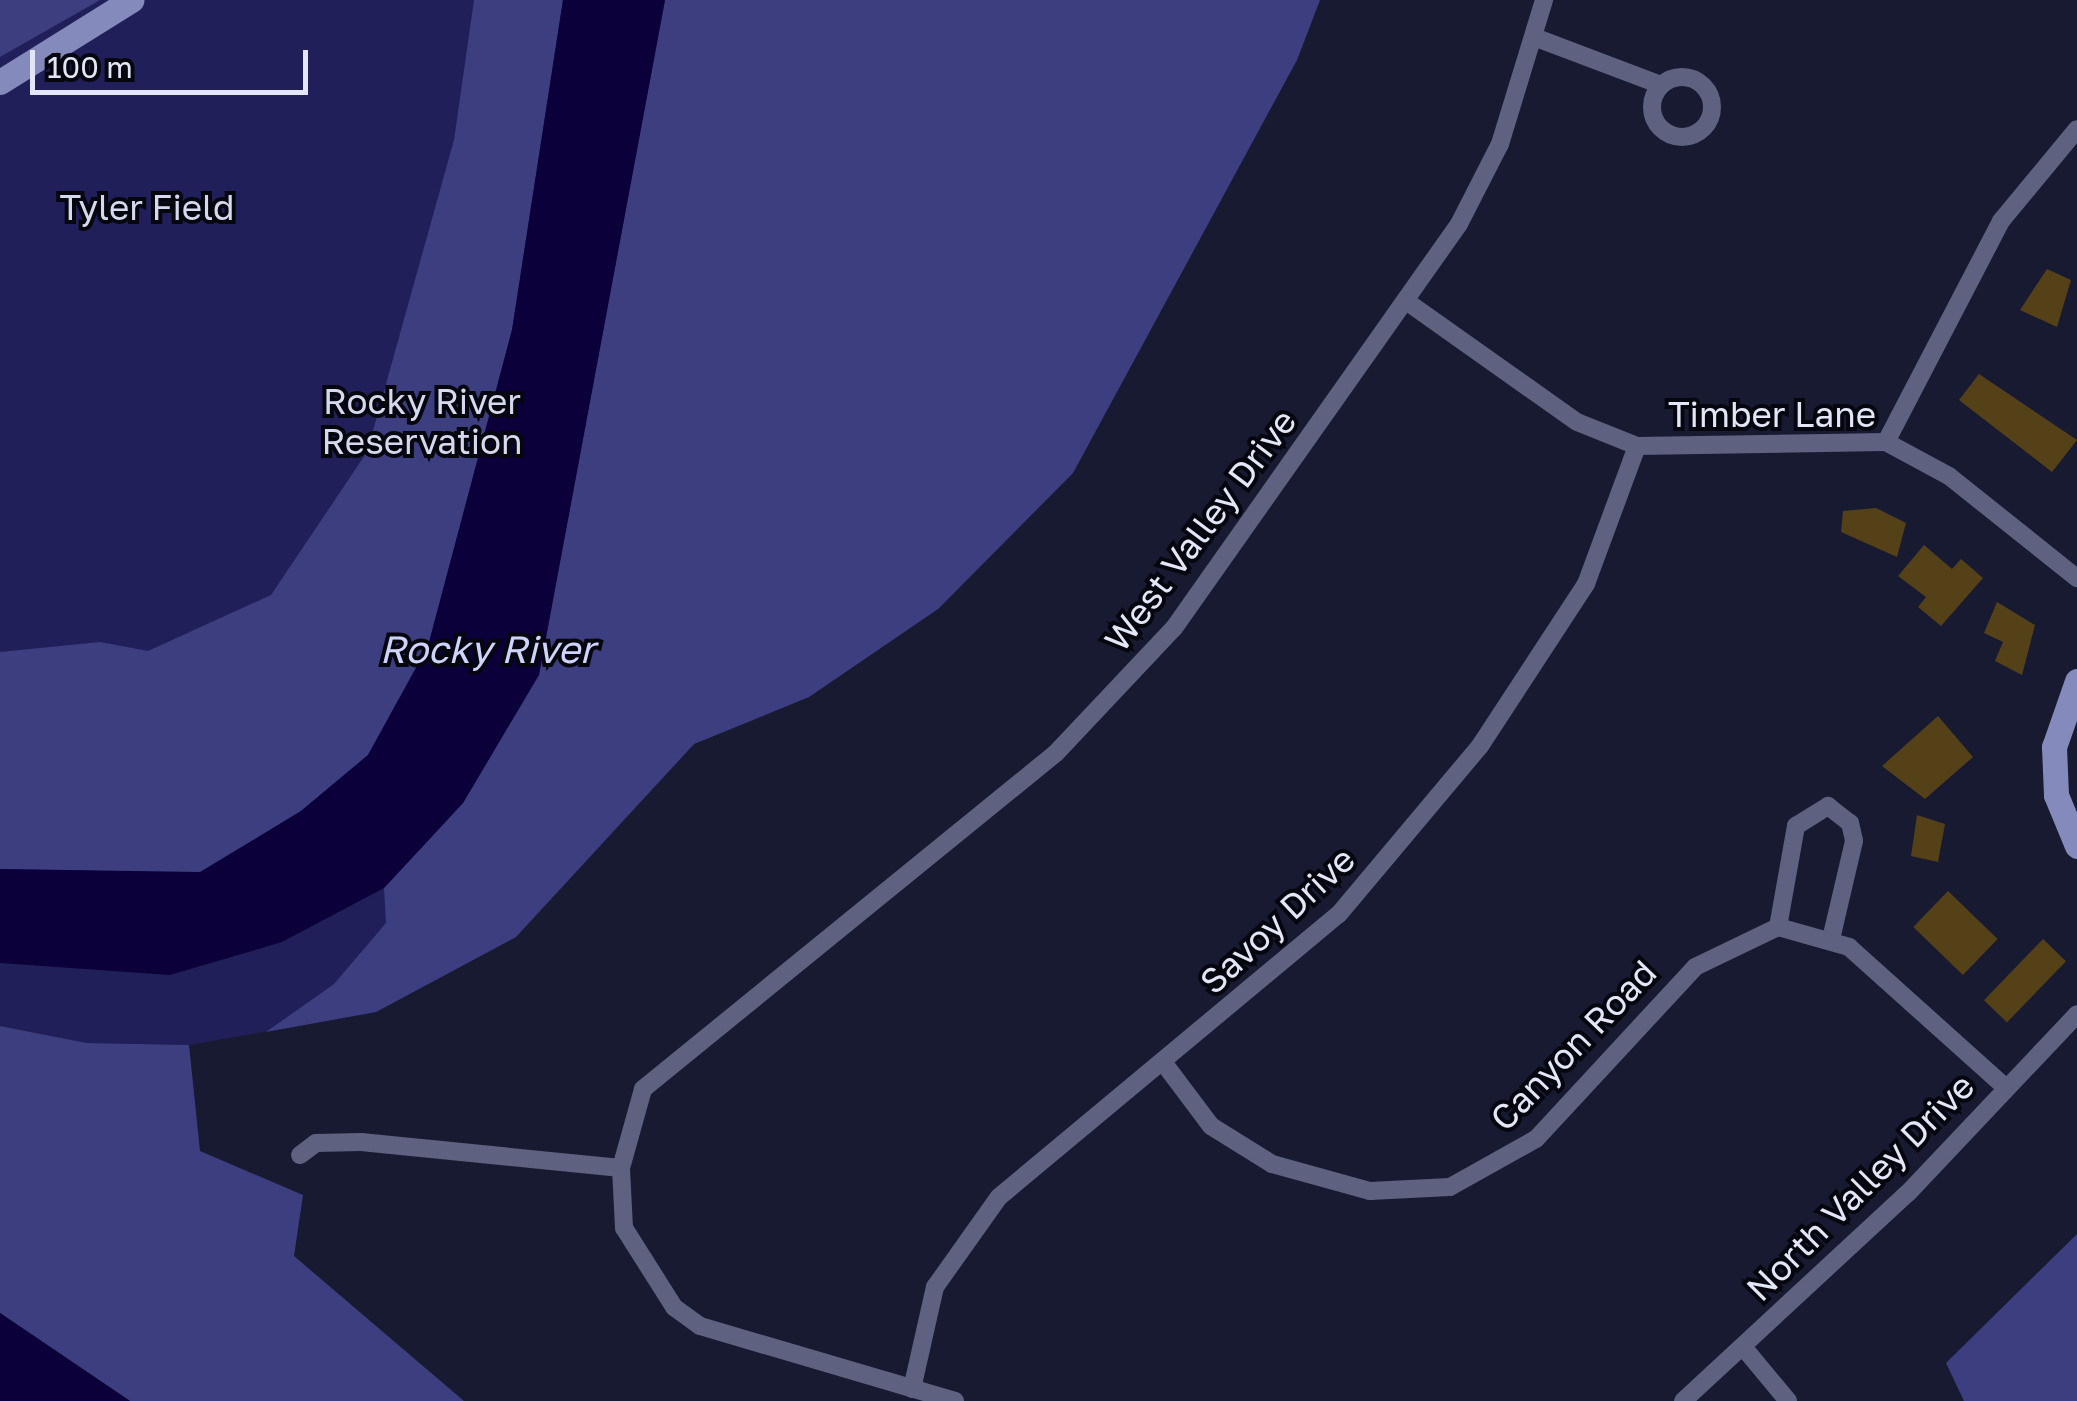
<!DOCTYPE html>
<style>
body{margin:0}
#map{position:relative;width:2077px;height:1401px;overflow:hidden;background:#181a31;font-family:"Golos Text",sans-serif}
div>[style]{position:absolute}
.green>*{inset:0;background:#211f59}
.forest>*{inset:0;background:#3c3e80}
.water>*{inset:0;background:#0b0039}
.building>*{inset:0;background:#554117;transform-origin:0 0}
.street>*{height:18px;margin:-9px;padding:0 9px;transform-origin:9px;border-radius:9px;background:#5e6280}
.street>.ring{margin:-9px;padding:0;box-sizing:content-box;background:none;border:18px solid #5e6280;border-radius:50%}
.secondary>*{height:25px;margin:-12.5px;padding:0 12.5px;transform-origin:12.5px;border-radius:12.5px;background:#848abb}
span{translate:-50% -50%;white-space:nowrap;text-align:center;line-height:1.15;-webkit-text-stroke:8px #06060f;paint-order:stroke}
.park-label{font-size:35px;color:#d6d9ed}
.street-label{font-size:35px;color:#e3e6f6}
.water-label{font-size:38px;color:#cdd3fa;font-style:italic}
.scale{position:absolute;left:30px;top:50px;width:278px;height:45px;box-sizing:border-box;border:5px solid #e3e6f6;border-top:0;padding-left:12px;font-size:30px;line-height:35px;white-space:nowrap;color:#e3e6f6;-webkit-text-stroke:8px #06060f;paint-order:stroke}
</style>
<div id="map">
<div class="green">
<div style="clip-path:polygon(0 0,1320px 0,1297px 60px,1073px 473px,938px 609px,809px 697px,694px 744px,516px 937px,376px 1012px,189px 1045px,87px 1043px,0 1026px)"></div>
</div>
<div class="forest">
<div style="clip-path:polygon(0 0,100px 0,0 57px)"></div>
<div style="clip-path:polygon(474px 0,563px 0,512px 330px,428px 646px,368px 755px,301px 811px,200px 873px,0 869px,0 652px,100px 642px,148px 651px,271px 595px,367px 452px,454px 140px)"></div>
<div style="clip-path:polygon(665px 0,1320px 0,1297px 60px,1073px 473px,938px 609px,809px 697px,694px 744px,516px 937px,376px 1012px,266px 1032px,334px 984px,386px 923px,384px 888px,463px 803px,539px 674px)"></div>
<div style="clip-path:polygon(0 1026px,87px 1043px,189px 1045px,200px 1151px,303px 1195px,294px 1256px,464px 1401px,130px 1401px,0 1313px)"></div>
<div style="clip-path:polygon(2077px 1234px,2077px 1401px,1964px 1401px,1946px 1363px)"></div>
</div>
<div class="water">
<div style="clip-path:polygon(563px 0,665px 0,539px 675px,463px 803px,384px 888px,282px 942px,170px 975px,0 963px,0 869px,200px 872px,301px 811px,368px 755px,428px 646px,512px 330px)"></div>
<div style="clip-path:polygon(0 1313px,130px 1401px,0 1401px)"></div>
</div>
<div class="building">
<div style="clip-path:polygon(2047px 269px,2071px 280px,2057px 327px,2020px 310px)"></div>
<div style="clip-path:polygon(1979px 374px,2077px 440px,2052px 472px,1959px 400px)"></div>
<div style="clip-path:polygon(1876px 508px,1906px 523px,1897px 557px,1841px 532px,1843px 511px)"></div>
<div style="clip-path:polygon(1924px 545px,1952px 569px,1961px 559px,1983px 578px,1941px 626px,1918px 607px,1926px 597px,1898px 576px)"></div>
<div style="clip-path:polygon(1997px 602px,2035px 625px,2022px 675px,1995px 661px,2003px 642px,1984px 633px)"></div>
<div style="clip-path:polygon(1938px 716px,1973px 757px,1925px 799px,1882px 766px)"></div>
<div style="clip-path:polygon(1917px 815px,1945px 824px,1938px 862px,1911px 856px)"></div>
<div style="left:1948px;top:891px;width:69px;height:50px;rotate:44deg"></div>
<div style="left:2043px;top:939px;width:32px;height:85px;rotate:44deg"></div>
</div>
<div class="street">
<div style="left:1534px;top:37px;width:136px;rotate:20.7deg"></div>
<div class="ring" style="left:1652px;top:77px;width:42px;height:42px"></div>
<div style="left:1406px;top:301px;width:209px;rotate:35.3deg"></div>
<div style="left:1577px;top:422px;width:65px;rotate:21.8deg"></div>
<div style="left:1637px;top:446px;width:249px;rotate:-0.9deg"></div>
<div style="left:1886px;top:442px;width:72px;rotate:28.4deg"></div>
<div style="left:1949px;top:476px;width:164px;rotate:38.6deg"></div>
<div style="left:1886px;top:442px;width:249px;rotate:-62.5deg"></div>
<div style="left:2001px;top:221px;width:119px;rotate:-50.4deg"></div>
<div style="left:1778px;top:927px;width:103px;rotate:-79.9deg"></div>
<div style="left:1796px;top:826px;width:38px;rotate:-32deg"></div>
<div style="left:1828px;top:806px;width:28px;rotate:38deg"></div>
<div style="left:1850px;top:823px;width:18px;rotate:77deg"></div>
<div style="left:1854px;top:841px;width:101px;rotate:103.2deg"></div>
<div style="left:1166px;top:1066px;width:75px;rotate:53.1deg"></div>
<div style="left:1211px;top:1126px;width:72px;rotate:31.9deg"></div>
<div style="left:1272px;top:1164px;width:102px;rotate:15.4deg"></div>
<div style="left:1370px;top:1191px;width:80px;rotate:-2.9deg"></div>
<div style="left:1450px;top:1187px;width:98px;rotate:-29.2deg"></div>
<div style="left:1536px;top:1139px;width:234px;rotate:-47.2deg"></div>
<div style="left:1695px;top:967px;width:92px;rotate:-25.7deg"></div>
<div style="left:1778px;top:927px;width:74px;rotate:15.7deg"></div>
<div style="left:1849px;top:947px;width:211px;rotate:41.9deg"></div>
<div style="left:300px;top:1155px;width:20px;rotate:-37deg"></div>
<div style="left:316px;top:1143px;width:45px;rotate:-1.3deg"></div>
<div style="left:361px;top:1142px;width:261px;rotate:5.7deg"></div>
<div style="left:1744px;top:1348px;width:69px;rotate:50.3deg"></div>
<div style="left:912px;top:1389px;width:105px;rotate:-77.3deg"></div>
<div style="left:935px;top:1287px;width:110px;rotate:-54.6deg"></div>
<div style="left:999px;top:1197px;width:442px;rotate:-39.8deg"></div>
<div style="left:1339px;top:914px;width:219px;rotate:-50deg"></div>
<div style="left:1480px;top:746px;width:194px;rotate:-56.8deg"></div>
<div style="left:1586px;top:584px;width:147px;rotate:-69.7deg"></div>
<div style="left:955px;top:1401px;width:266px;rotate:-163.6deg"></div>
<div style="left:700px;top:1326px;width:32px;rotate:-144deg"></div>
<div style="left:674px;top:1307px;width:93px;rotate:-122.3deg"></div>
<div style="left:624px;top:1228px;width:60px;rotate:-92.9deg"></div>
<div style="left:621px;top:1168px;width:82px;rotate:-74.4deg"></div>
<div style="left:643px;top:1089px;width:532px;rotate:-39.13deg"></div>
<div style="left:1056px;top:753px;width:172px;rotate:-46.7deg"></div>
<div style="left:1174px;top:628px;width:494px;rotate:-54.8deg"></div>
<div style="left:1459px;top:224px;width:90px;rotate:-62.9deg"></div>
<div style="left:1500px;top:144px;width:151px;rotate:-73deg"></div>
<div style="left:1683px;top:1401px;width:306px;rotate:-42.8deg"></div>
<div style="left:1908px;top:1193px;width:246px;rotate:-46.6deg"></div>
</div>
<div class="secondary">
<div style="left:0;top:82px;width:155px;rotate:-32deg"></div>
<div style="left:2077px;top:681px;width:70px;rotate:109.2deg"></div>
<div style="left:2054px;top:747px;width:48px;rotate:87.6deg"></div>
<div style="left:2056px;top:795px;width:55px;rotate:67.6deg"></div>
</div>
<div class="park-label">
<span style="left:147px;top:207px">Tyler Field</span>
<span style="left:422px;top:421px">Rocky River<br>Reservation</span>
</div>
<div class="street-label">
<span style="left:1772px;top:414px">Timber Lane</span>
<span style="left:1200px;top:530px;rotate:-53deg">West Valley Drive</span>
<span style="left:1277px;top:920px;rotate:-43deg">Savoy Drive</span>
<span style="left:1573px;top:1045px;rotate:-46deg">Canyon Road</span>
<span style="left:1860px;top:1187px;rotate:-45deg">North Valley Drive</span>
</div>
<div class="water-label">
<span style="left:487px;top:649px">Rocky River</span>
</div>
<div class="scale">100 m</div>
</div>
